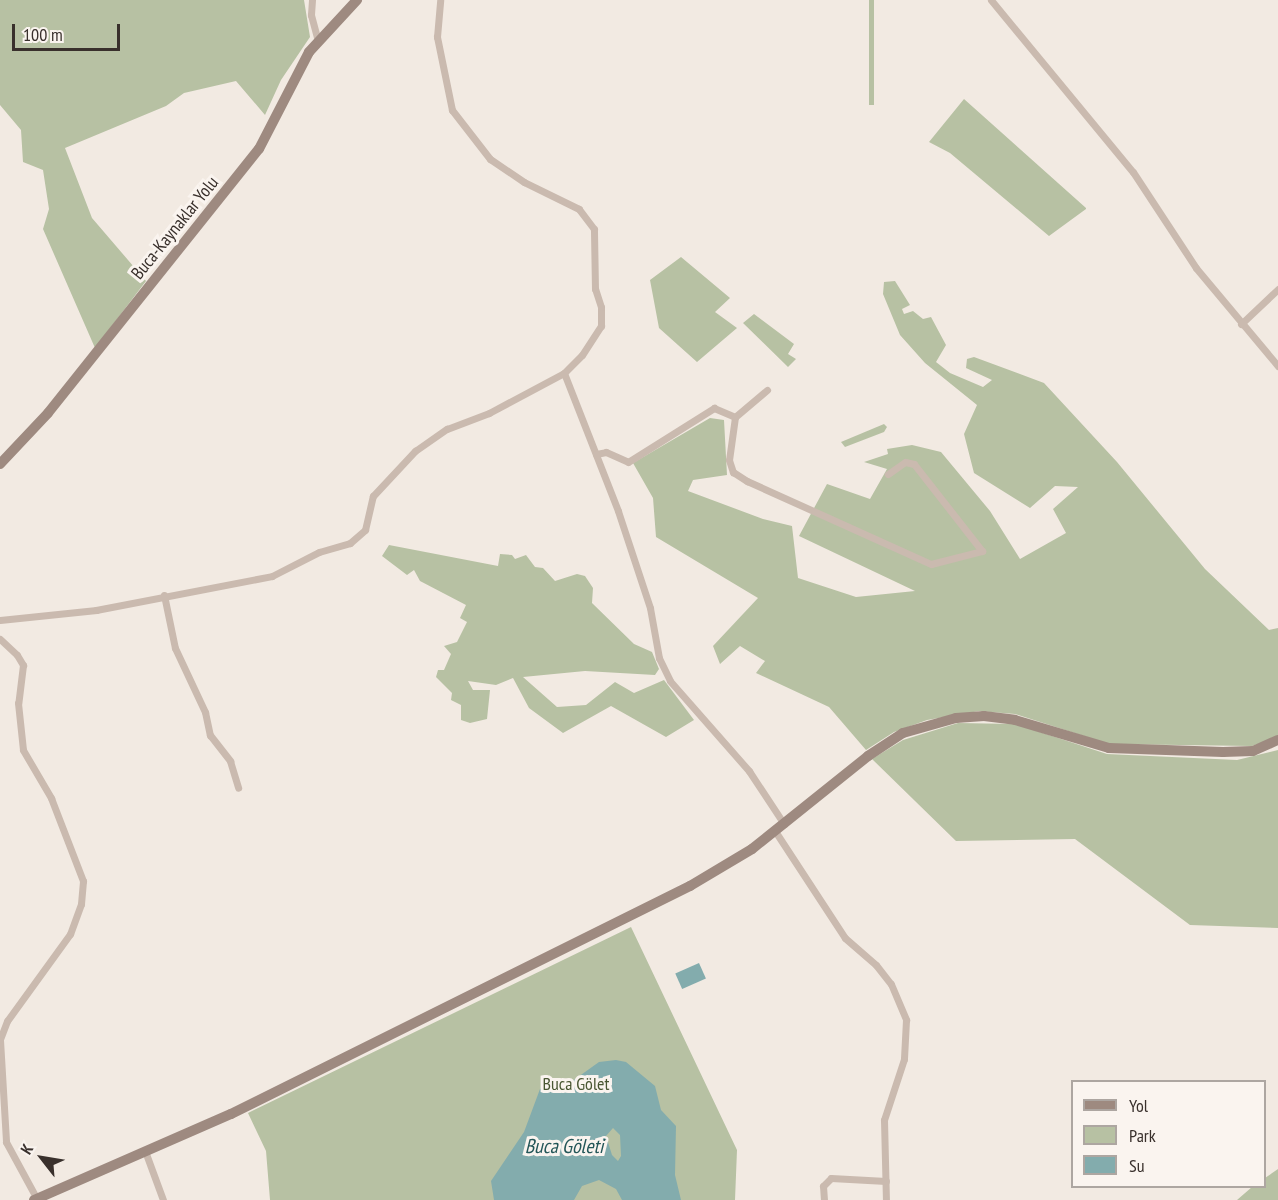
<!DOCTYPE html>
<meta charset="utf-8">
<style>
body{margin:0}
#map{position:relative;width:1278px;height:1200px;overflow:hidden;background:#f2eae2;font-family:"PT Sans Narrow",sans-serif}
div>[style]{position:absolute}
.green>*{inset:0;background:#b7c1a3;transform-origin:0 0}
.water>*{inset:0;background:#83acad;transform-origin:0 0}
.street>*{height:7px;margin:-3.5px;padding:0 3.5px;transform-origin:3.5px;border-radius:3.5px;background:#cabaaf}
.secondary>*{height:10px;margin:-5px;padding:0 5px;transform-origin:5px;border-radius:5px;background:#9e8a80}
span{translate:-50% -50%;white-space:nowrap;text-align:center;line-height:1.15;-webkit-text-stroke:6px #faf4ef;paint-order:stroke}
.street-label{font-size:18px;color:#39302c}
.park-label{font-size:18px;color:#495632}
.water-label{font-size:20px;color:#245658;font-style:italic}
.legend{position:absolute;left:1071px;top:1080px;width:195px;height:108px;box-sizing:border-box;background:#faf4ef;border:2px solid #ada6a1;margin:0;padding:8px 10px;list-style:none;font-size:18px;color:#39302c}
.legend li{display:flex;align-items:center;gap:12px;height:30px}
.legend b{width:30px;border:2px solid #ada6a1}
.north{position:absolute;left:12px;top:1128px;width:60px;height:60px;-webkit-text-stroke:4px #faf4ef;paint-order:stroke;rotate:301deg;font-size:16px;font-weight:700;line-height:24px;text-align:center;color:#39302c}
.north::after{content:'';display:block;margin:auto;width:21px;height:27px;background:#39302c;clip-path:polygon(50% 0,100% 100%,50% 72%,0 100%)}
.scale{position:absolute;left:12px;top:24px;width:108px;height:27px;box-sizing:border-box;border:3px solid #39302c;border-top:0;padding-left:8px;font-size:18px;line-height:21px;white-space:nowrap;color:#39302c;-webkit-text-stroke:4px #faf4ef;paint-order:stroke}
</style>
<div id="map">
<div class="green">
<div style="clip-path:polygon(0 0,304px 0,310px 37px,281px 80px,265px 115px,236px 81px,184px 93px,166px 106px,65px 148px,92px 218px,146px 281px,95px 348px,43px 229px,49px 209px,43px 170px,23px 162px,21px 130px,0 105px)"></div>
<div style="left:869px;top:0;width:5px;height:105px"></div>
<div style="clip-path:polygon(964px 99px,1086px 208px,1086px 209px,1049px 236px,950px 153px,929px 142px)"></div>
<div style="clip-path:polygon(681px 257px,730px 298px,715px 312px,737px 328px,697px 362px,659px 328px,650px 280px)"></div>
<div style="clip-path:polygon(895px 281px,910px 305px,902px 309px,904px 314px,913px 311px,923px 319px,931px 317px,946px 345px,936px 362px,950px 373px,983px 387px,992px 380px,966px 368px,967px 359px,974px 357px,1044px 383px,1117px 462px,1205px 569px,1269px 630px,1278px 628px,1278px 737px,1252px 746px,1109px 744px,1015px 714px,979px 711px,927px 720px,894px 732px,866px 750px,829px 707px,756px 673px,765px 661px,740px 646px,720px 664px,713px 646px,758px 598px,656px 537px,653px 498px,633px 463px,710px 418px,724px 420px,727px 475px,693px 480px,688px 491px,763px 519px,792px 526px,798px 578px,856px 597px,915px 591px,799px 536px,827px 484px,870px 499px,887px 469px,864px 462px,888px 454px,887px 449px,912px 445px,941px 452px,990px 511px,1020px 559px,1066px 533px,1053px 509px,1078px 487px,1055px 486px,1030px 508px,974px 473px,964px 434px,977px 405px,925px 363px,900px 335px,883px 294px,884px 282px)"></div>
<div style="clip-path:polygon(754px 314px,794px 344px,788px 354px,796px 359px,788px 367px,743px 323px)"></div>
<div style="clip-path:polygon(884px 424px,887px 427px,884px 432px,845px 447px,841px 442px)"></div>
<div style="clip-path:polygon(389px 545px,498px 566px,500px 554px,512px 555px,515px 559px,526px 555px,535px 567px,543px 568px,555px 581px,577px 574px,585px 576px,593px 588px,592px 603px,634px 644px,652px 652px,659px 669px,655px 675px,585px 671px,523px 677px,557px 707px,586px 705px,615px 682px,634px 693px,664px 680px,694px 720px,666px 737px,611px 706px,563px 733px,529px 708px,513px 678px,496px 685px,468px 681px,473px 690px,490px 690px,487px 719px,470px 723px,461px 720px,461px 705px,451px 700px,452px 693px,436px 677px,438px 670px,444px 670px,451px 654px,444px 646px,457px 642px,467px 622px,460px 618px,466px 605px,420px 581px,414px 570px,407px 575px,382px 556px)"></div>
<div style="clip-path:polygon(958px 723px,1015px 724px,1107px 754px,1237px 760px,1278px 750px,1278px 928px,1190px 925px,1075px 839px,956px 841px,872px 759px,903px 740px)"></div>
<div style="clip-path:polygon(631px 927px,737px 1150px,735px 1200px,270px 1200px,266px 1151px,248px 1113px)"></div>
<div style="clip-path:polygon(1278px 1169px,1278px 1200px,1237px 1200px,1252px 1187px,1264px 1186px,1265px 1178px)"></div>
</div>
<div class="water">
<div style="left:699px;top:963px;width:17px;height:26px;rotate:66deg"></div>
<div style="clip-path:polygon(evenodd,616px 1060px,626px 1062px,655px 1086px,661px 1110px,676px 1126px,675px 1175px,681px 1200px,622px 1200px,616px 1189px,599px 1180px,582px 1186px,574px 1200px,494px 1200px,491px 1181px,524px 1132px,540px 1089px,554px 1083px,564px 1087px,599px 1062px,616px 1060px,613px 1128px,620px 1135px,621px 1156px,618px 1161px,612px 1155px,606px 1136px,613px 1128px)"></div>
</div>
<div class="street">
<div style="left:312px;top:0;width:15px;rotate:94deg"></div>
<div style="left:311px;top:15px;width:27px;rotate:75deg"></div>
<div style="left:991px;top:0;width:223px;rotate:50.5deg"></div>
<div style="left:1133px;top:172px;width:115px;rotate:56.7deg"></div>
<div style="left:1196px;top:268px;width:128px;rotate:50.1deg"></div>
<div style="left:1241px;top:324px;width:51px;rotate:-43.4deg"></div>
<div style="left:564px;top:373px;width:148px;rotate:68.6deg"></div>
<div style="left:618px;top:511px;width:102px;rotate:71.7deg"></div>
<div style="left:650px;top:608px;width:51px;rotate:79.8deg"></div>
<div style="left:659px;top:658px;width:25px;rotate:64deg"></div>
<div style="left:670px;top:681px;width:120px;rotate:48.7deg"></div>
<div style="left:749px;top:771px;width:64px;rotate:56.6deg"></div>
<div style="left:735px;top:417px;width:43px;rotate:97.9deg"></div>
<div style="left:729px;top:460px;width:13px;rotate:72deg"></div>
<div style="left:733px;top:472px;width:17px;rotate:33deg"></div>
<div style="left:747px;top:481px;width:202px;rotate:24.3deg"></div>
<div style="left:931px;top:564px;width:53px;rotate:-14.3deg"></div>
<div style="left:982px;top:551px;width:110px;rotate:-128deg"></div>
<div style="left:914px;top:464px;width:9px;rotate:-167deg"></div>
<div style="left:905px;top:462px;width:21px;rotate:145deg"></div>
<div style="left:596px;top:454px;width:10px;rotate:-11deg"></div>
<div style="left:606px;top:452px;width:24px;rotate:24deg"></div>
<div style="left:628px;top:462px;width:102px;rotate:-32.1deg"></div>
<div style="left:714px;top:408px;width:23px;rotate:23deg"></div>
<div style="left:735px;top:417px;width:42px;rotate:-40.2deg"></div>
<div style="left:164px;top:595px;width:54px;rotate:78.3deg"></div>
<div style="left:175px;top:648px;width:71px;rotate:64.9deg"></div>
<div style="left:205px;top:712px;width:24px;rotate:78deg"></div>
<div style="left:210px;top:735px;width:33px;rotate:52deg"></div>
<div style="left:230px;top:761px;width:28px;rotate:73deg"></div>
<div style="left:0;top:620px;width:97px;rotate:-5.9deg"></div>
<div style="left:96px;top:610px;width:179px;rotate:-10.9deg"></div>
<div style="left:272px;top:576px;width:53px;rotate:-27.1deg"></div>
<div style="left:319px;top:552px;width:32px;rotate:-16deg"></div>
<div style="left:350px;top:543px;width:20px;rotate:-41deg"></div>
<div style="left:365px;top:530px;width:35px;rotate:-77deg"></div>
<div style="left:373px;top:496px;width:62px;rotate:-47deg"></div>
<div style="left:415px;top:451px;width:39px;rotate:-35deg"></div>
<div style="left:447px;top:429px;width:45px;rotate:-20.9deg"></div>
<div style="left:489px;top:413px;width:85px;rotate:-28.1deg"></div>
<div style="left:564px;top:373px;width:25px;rotate:-45deg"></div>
<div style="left:582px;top:355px;width:35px;rotate:-57deg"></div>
<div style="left:601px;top:326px;width:19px;rotate:-90deg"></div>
<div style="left:601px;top:307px;width:19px;rotate:-108deg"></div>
<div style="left:595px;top:289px;width:60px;rotate:-91deg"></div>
<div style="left:594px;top:229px;width:25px;rotate:-127deg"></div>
<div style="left:579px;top:209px;width:61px;rotate:-153.9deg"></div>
<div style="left:524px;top:182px;width:41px;rotate:-145.9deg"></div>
<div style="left:490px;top:159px;width:62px;rotate:-127.8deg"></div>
<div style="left:452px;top:110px;width:75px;rotate:-101.6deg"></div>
<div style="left:437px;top:37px;width:37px;rotate:-85deg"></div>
<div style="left:0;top:639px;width:23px;rotate:43deg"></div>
<div style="left:17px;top:655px;width:12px;rotate:59deg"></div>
<div style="left:23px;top:665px;width:38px;rotate:97deg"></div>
<div style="left:18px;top:703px;width:47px;rotate:83.9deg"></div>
<div style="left:23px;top:750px;width:56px;rotate:59.7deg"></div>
<div style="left:51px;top:798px;width:89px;rotate:68.9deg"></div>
<div style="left:83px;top:881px;width:23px;rotate:95deg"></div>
<div style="left:81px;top:904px;width:32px;rotate:110deg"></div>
<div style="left:70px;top:934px;width:107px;rotate:125.9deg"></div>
<div style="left:7px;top:1021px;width:19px;rotate:111deg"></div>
<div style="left:775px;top:831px;width:128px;rotate:56.8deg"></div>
<div style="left:845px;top:938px;width:41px;rotate:41.1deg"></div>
<div style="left:876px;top:965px;width:24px;rotate:52deg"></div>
<div style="left:891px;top:984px;width:39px;rotate:67deg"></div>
<div style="left:906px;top:1020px;width:39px;rotate:93deg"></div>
<div style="left:904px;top:1059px;width:64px;rotate:108.2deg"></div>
<div style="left:884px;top:1120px;width:80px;rotate:88.6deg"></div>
<div style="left:0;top:1040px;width:102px;rotate:86.6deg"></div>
<div style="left:6px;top:1142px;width:65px;rotate:61.5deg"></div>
<div style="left:145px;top:1151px;width:52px;rotate:69.8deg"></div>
<div style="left:824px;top:1200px;width:14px;rotate:-94deg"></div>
<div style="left:823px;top:1186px;width:11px;rotate:-45deg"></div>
<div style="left:831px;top:1178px;width:55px;rotate:3.1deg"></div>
</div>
<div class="secondary">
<div style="left:0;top:464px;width:70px;rotate:-46.7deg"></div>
<div style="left:48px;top:413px;width:338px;rotate:-51.4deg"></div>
<div style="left:259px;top:149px;width:109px;rotate:-62.7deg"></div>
<div style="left:309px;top:52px;width:71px;rotate:-47.3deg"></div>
<div style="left:34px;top:1200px;width:215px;rotate:-23.6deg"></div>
<div style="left:231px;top:1114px;width:513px;rotate:-26.42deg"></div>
<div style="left:690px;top:886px;width:72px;rotate:-30.8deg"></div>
<div style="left:752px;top:849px;width:149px;rotate:-38.7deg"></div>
<div style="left:868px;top:756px;width:42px;rotate:-33.3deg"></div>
<div style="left:903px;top:733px;width:55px;rotate:-15.8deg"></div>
<div style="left:956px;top:718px;width:28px;rotate:-4deg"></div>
<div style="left:984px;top:716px;width:31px;rotate:7deg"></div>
<div style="left:1015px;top:720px;width:98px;rotate:16.6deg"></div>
<div style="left:1109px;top:748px;width:114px;rotate:2deg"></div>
<div style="left:1223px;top:752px;width:30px;rotate:-2deg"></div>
<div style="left:1253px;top:751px;width:27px;rotate:-24deg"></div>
</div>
<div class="street-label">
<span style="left:175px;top:228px;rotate:-51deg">Buca-Kaynaklar Yolu</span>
</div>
<div class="park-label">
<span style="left:576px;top:1084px">Buca Gölet</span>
</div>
<div class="water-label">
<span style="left:564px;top:1146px">Buca Göleti</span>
</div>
<ul class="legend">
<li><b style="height:8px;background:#9e8a80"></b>Yol</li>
<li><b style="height:16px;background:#b7c1a3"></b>Park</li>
<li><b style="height:16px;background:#83acad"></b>Su</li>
</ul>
<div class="north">K</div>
<div class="scale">100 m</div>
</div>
